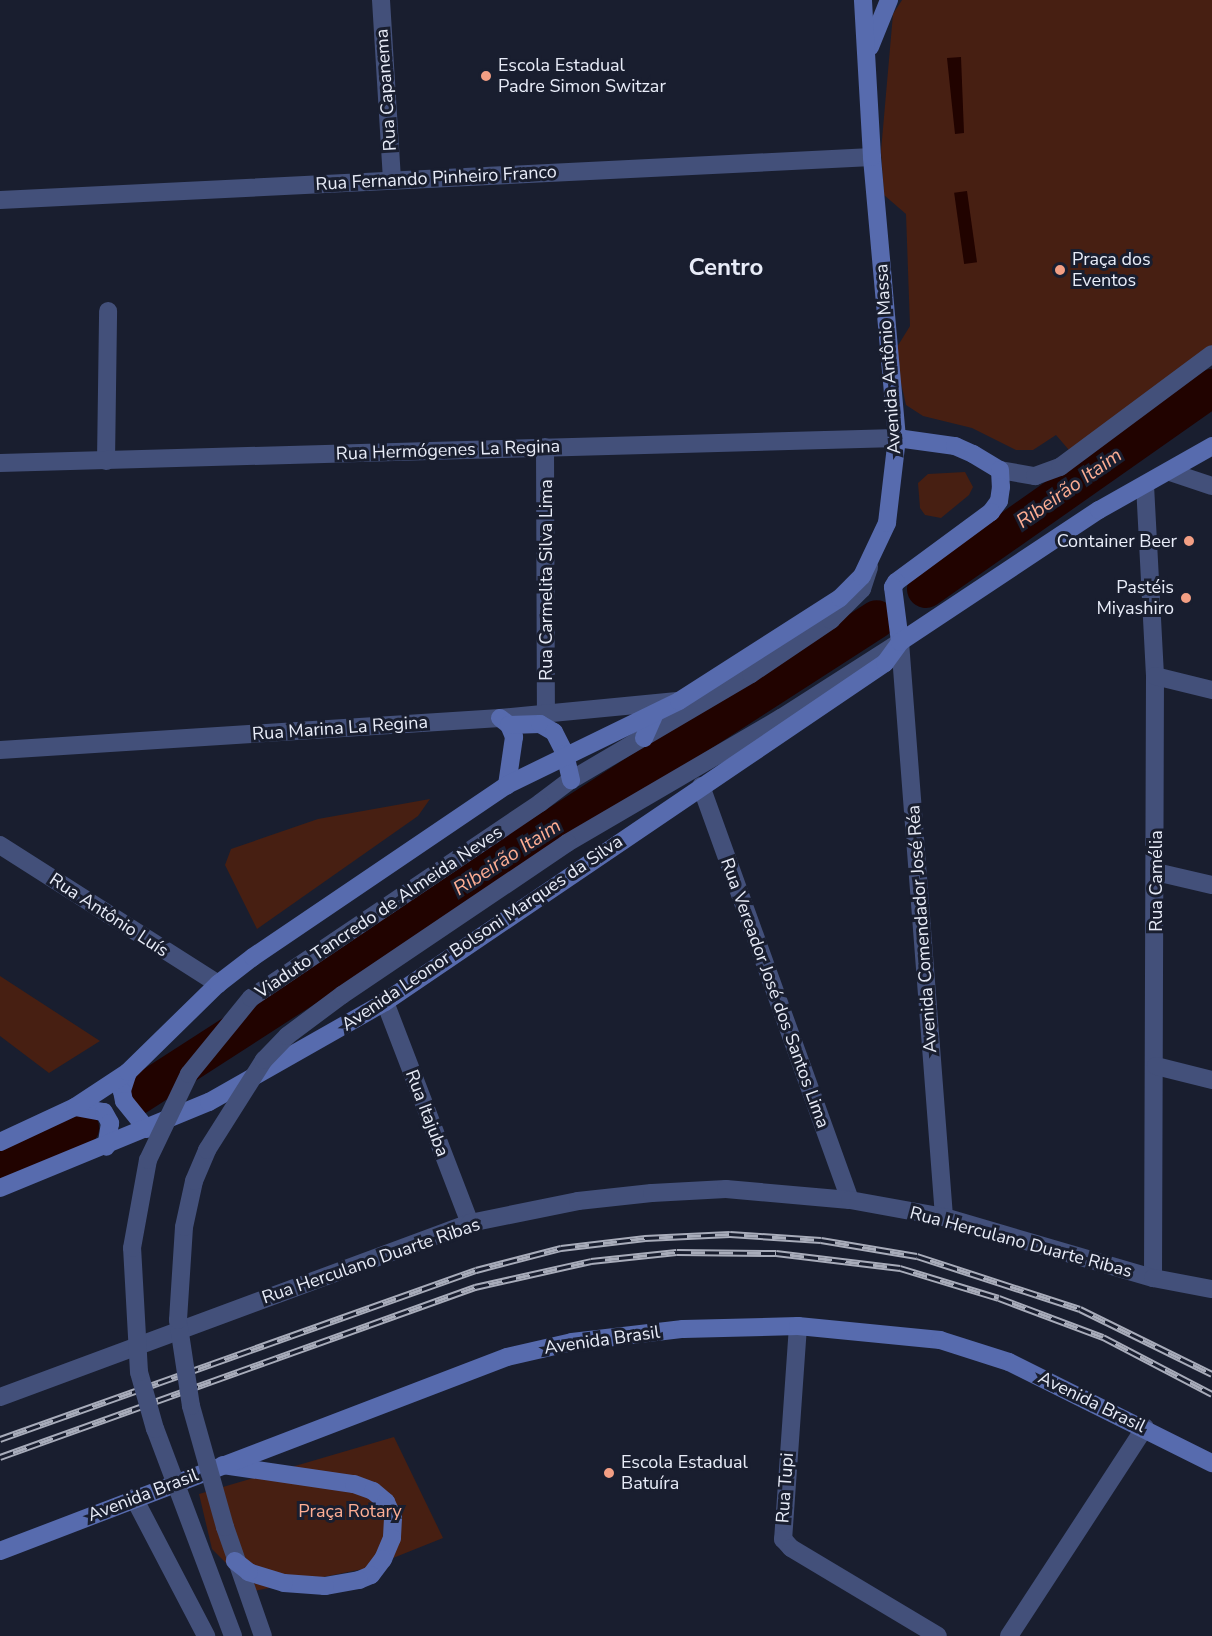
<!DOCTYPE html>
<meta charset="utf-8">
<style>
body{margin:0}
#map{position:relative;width:1212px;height:1636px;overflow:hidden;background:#191e2f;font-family:"Nunito Sans",sans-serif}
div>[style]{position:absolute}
.green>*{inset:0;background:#471f12}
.water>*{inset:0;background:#210300;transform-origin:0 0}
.river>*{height:38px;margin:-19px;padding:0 19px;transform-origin:19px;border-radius:19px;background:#210300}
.minor>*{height:18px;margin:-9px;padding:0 9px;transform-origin:9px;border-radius:9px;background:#43507a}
.tertiary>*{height:18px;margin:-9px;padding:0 9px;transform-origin:9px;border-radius:9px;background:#43507a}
.secondary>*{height:18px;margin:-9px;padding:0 9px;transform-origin:9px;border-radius:9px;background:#576bae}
.rail>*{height:7px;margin-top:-3.5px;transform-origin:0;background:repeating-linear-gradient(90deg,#191e2f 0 14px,#a8acba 0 28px);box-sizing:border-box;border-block:2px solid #a8acba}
.tertiary-bridge>*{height:18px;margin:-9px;padding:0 9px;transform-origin:9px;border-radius:9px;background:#43507a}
.dots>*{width:16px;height:16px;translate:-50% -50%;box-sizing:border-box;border:3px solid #191e2f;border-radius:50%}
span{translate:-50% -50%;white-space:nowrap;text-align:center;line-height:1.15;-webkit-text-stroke:6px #191e2f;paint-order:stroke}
.poi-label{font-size:18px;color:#e8ecf8}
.left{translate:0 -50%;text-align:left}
.right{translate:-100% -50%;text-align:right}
.street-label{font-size:18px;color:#e8ecf8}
.park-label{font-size:18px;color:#feae94}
.water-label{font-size:20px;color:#fdad93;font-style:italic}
.district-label{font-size:24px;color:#e8ecf8;font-weight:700}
</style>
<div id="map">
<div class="green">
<div style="clip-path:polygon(902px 0,1212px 0,1212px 364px,1075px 457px,1056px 435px,1033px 450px,1016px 450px,972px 428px,923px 416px,906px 405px,894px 352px,910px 326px,906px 214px,884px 195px,881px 151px,893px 14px)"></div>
<div style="clip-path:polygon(1212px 399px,1212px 411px,1086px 492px,1082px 485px)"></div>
<div style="clip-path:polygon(965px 472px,973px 487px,969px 495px,941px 518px,925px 515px,920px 508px,918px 483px,928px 474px)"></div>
<div style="clip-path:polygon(430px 799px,418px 816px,257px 929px,225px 865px,231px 849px,318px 819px)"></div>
<div style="clip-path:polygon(0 976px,100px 1041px,49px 1073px,0 1036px)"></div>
<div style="clip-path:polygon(394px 1437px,443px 1538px,368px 1568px,254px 1591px,212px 1549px,199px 1494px)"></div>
</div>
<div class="water">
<div style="clip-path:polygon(961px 57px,964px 133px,955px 134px,947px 58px)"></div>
<div style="left:967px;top:191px;width:72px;height:13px;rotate:82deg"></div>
</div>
<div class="river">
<div style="left:926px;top:589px;width:350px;rotate:-35.1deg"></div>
<div style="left:137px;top:1096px;width:880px;rotate:-32.81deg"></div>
<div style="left:0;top:1159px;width:86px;rotate:-21.2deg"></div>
</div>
<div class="minor">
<div style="left:381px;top:0;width:179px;rotate:86.5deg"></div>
<div style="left:0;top:200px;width:873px;rotate:-2.82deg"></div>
<div style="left:545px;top:447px;width:267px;rotate:89.8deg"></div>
<div style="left:106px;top:461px;width:150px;rotate:-89.2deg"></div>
<div style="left:0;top:463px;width:897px;rotate:-1.6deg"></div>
<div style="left:1000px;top:470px;width:36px;rotate:10deg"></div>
<div style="left:1035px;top:476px;width:27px;rotate:-20deg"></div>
<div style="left:1060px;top:467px;width:189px;rotate:-36.6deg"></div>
<div style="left:1145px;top:485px;width:191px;rotate:87deg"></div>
<div style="left:1155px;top:676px;width:602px;rotate:90.19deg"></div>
<div style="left:900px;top:642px;width:577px;rotate:85.62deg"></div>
<div style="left:1155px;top:676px;width:59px;rotate:13.8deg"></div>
<div style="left:0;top:750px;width:501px;rotate:-3.66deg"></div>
<div style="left:500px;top:718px;width:178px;rotate:-5.5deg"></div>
<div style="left:701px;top:786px;width:440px;rotate:70.2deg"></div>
<div style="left:0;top:845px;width:259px;rotate:32.5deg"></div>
<div style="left:1156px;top:872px;width:57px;rotate:13.1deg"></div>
<div style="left:385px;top:1002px;width:237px;rotate:69deg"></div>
<div style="left:1156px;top:1066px;width:58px;rotate:14deg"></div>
<div style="left:798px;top:1326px;width:214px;rotate:94deg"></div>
<div style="left:783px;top:1539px;width:12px;rotate:48deg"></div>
<div style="left:791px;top:1548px;width:171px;rotate:30.9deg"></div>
<div style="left:134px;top:1498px;width:156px;rotate:62.4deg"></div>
<div style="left:1009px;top:1636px;width:249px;rotate:-56.9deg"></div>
</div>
<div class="tertiary">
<div style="left:1170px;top:472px;width:44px;rotate:18.4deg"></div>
<div style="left:540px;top:803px;width:39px;rotate:-37deg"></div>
<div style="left:571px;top:780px;width:209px;rotate:-30.5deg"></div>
<div style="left:751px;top:674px;width:97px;rotate:-34deg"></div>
<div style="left:831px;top:620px;width:44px;rotate:-45deg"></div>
<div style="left:862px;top:589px;width:23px;rotate:-72deg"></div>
<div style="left:567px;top:843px;width:248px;rotate:-30.3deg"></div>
<div style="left:781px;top:718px;width:141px;rotate:-32.6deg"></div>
<div style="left:0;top:1397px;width:501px;rotate:-20.32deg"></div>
<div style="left:470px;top:1223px;width:110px;rotate:-11.5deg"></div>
<div style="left:578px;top:1201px;width:74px;rotate:-6.2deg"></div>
<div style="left:652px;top:1193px;width:74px;rotate:-3.1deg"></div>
<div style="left:726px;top:1189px;width:124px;rotate:5.1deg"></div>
<div style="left:850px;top:1200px;width:96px;rotate:10.3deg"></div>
<div style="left:944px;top:1217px;width:218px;rotate:16.3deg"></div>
<div style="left:1153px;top:1278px;width:60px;rotate:10.6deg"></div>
<div style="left:225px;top:1527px;width:115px;rotate:70.8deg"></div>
</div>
<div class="secondary">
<div style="left:870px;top:47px;width:51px;rotate:-68deg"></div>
<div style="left:897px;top:438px;width:59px;rotate:7.9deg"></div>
<div style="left:955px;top:446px;width:20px;rotate:24deg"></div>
<div style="left:973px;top:454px;width:31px;rotate:31deg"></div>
<div style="left:1000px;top:470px;width:17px;rotate:87deg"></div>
<div style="left:1001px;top:487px;width:14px;rotate:98deg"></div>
<div style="left:999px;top:501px;width:14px;rotate:126deg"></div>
<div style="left:991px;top:512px;width:118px;rotate:143.6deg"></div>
<div style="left:896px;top:582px;width:6px;rotate:121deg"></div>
<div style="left:893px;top:587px;width:55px;rotate:82.7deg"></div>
<div style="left:500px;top:718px;width:11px;rotate:38deg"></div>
<div style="left:509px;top:725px;width:13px;rotate:67deg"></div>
<div style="left:514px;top:737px;width:49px;rotate:98.3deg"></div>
<div style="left:509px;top:725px;width:31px;rotate:-2deg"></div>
<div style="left:540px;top:724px;width:16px;rotate:30deg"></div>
<div style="left:554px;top:732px;width:25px;rotate:63deg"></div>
<div style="left:565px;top:754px;width:27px;rotate:77deg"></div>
<div style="left:644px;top:738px;width:27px;rotate:-66deg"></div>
<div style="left:128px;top:1072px;width:20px;rotate:108deg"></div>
<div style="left:122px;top:1091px;width:10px;rotate:79deg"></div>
<div style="left:124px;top:1101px;width:36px;rotate:51deg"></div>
<div style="left:75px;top:1107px;width:29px;rotate:10deg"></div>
<div style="left:104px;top:1112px;width:13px;rotate:61deg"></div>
<div style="left:110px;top:1123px;width:24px;rotate:99deg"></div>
<div style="left:0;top:1142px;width:83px;rotate:-25deg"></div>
<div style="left:75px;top:1107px;width:64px;rotate:-33.4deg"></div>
<div style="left:128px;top:1072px;width:126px;rotate:-44.4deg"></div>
<div style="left:218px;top:984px;width:44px;rotate:-37.6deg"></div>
<div style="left:253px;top:957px;width:307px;rotate:-34.1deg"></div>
<div style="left:507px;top:785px;width:191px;rotate:-26deg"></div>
<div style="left:679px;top:701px;width:191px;rotate:-32.6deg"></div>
<div style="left:840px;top:598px;width:31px;rotate:-45deg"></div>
<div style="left:862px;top:576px;width:59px;rotate:-64.7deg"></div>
<div style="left:887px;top:523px;width:86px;rotate:-83.3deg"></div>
<div style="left:897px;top:438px;width:282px;rotate:-95.1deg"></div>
<div style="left:872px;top:157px;width:157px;rotate:-93.3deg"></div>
<div style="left:0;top:1188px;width:226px;rotate:-22.4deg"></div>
<div style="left:209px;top:1102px;width:202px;rotate:-29.6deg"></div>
<div style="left:385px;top:1002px;width:604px;rotate:-34.14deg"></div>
<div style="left:885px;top:663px;width:26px;rotate:-54deg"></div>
<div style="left:900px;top:642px;width:239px;rotate:-33.6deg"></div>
<div style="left:1099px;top:510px;width:130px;rotate:-29.5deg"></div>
<div style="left:223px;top:1465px;width:132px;rotate:8.3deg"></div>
<div style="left:354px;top:1484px;width:20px;rotate:20deg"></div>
<div style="left:373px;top:1491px;width:17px;rotate:40deg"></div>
<div style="left:386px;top:1502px;width:17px;rotate:66deg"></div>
<div style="left:393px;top:1518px;width:20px;rotate:93deg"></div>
<div style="left:392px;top:1538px;width:23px;rotate:113deg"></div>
<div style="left:383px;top:1559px;width:20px;rotate:127deg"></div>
<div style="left:371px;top:1575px;width:13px;rotate:157deg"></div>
<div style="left:359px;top:1580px;width:35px;rotate:170deg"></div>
<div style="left:325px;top:1586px;width:41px;rotate:-175.8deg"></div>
<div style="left:284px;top:1583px;width:37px;rotate:-163deg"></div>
<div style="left:249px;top:1572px;width:18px;rotate:-142deg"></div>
<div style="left:0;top:1551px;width:543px;rotate:-20.94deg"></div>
<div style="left:507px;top:1357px;width:67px;rotate:-13deg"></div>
<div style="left:572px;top:1342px;width:112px;rotate:-6.7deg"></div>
<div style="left:683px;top:1329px;width:115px;rotate:-1.5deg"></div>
<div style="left:798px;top:1326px;width:143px;rotate:5.6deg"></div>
<div style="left:940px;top:1340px;width:72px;rotate:17.7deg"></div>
<div style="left:1009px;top:1362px;width:227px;rotate:26.5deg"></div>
</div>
<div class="rail">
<div style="left:0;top:1439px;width:505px;rotate:-19.55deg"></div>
<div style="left:476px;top:1270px;width:88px;rotate:-14.5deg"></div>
<div style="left:561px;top:1248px;width:85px;rotate:-6.8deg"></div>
<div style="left:645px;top:1238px;width:85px;rotate:-2.7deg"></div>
<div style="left:730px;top:1234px;width:91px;rotate:3.8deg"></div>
<div style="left:821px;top:1240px;width:97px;rotate:9.5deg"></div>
<div style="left:917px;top:1256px;width:171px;rotate:18deg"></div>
<div style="left:1080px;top:1309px;width:147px;rotate:26.2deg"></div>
<div style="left:0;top:1457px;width:505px;rotate:-19.69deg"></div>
<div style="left:475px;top:1287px;width:119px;rotate:-12.6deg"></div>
<div style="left:591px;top:1261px;width:86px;rotate:-6deg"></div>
<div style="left:677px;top:1252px;width:99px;rotate:0.6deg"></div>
<div style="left:776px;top:1253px;width:125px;rotate:6.9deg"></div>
<div style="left:900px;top:1268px;width:103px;rotate:16.9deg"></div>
<div style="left:999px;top:1298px;width:111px;rotate:20.6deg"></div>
<div style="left:1103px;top:1337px;width:123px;rotate:27.6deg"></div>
</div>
<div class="tertiary-bridge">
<div style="left:225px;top:1527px;width:126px;rotate:-105.7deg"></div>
<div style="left:191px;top:1406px;width:87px;rotate:-98.6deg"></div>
<div style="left:178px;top:1320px;width:93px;rotate:-86.3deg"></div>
<div style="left:184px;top:1227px;width:47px;rotate:-77.7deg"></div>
<div style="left:194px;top:1181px;width:34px;rotate:-67deg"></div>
<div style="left:207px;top:1150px;width:107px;rotate:-57.7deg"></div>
<div style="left:264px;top:1060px;width:33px;rotate:-46deg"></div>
<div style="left:287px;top:1036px;width:69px;rotate:-36.7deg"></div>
<div style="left:342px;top:995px;width:272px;rotate:-34deg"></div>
<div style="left:233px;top:1636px;width:221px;rotate:-110.6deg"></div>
<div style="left:155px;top:1429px;width:59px;rotate:-105.7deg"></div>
<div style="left:139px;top:1372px;width:124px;rotate:-93.2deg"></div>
<div style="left:132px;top:1248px;width:89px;rotate:-79.7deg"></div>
<div style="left:148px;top:1160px;width:95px;rotate:-64.5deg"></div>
<div style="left:189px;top:1074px;width:98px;rotate:-50.8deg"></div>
<div style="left:251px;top:998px;width:349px;rotate:-34deg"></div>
</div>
<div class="dots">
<div style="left:486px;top:76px;background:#f39f84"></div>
<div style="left:1060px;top:270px;background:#f39f84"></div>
<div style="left:1189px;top:541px;background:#f39f84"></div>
<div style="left:1186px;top:598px;background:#f39f84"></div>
<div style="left:609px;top:1473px;background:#f39f84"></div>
</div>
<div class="poi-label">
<span class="left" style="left:498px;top:76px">Escola Estadual<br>Padre Simon Switzar</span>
<span class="left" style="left:1072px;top:270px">Praça dos<br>Eventos</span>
<span class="right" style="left:1177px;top:541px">Container Beer</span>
<span class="right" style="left:1174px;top:598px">Pastéis<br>Miyashiro</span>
<span class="left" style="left:621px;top:1473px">Escola Estadual<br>Batuíra</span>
</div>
<div class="street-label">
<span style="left:386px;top:90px;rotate:-94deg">Rua Capanema</span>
<span style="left:436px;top:178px;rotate:-3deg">Rua Fernando Pinheiro Franco</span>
<span style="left:888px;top:359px;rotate:-94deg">Avenida Antônio Massa</span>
<span style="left:448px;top:450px;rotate:-2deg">Rua Hermógenes La Regina</span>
<span style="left:546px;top:580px;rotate:-90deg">Rua Carmelita Silva Lima</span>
<span style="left:340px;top:728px;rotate:-4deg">Rua Marina La Regina</span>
<span style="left:1156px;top:881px;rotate:-90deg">Rua Camélia</span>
<span style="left:379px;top:912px;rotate:-34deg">Viaduto Tancredo de Almeida Neves</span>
<span style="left:109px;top:915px;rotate:33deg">Rua Antônio Luís</span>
<span style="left:922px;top:929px;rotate:-94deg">Avenida Comendador José Réa</span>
<span style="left:482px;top:933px;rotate:-34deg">Avenida Leonor Bolsoni Marques da Silva</span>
<span style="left:775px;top:993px;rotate:70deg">Rua Vereador José dos Santos Lima</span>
<span style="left:427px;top:1113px;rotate:69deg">Rua Itajuba</span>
<span style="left:1021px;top:1242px;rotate:15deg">Rua Herculano Duarte Ribas</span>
<span style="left:371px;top:1261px;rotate:-19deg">Rua Herculano Duarte Ribas</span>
<span style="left:602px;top:1340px;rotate:-8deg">Avenida Brasil</span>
<span style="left:1092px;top:1402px;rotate:26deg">Avenida Brasil</span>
<span style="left:785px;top:1488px;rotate:-86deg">Rua Tupi</span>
<span style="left:143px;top:1495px;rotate:-21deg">Avenida Brasil</span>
</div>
<div class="park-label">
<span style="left:350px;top:1511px">Praça Rotary</span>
</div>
<div class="water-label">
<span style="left:1069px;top:488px;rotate:-35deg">Ribeirão Itaim</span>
<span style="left:507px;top:857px;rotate:-33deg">Ribeirão Itaim</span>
</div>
<div class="district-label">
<span style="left:726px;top:268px">Centro</span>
</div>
</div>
